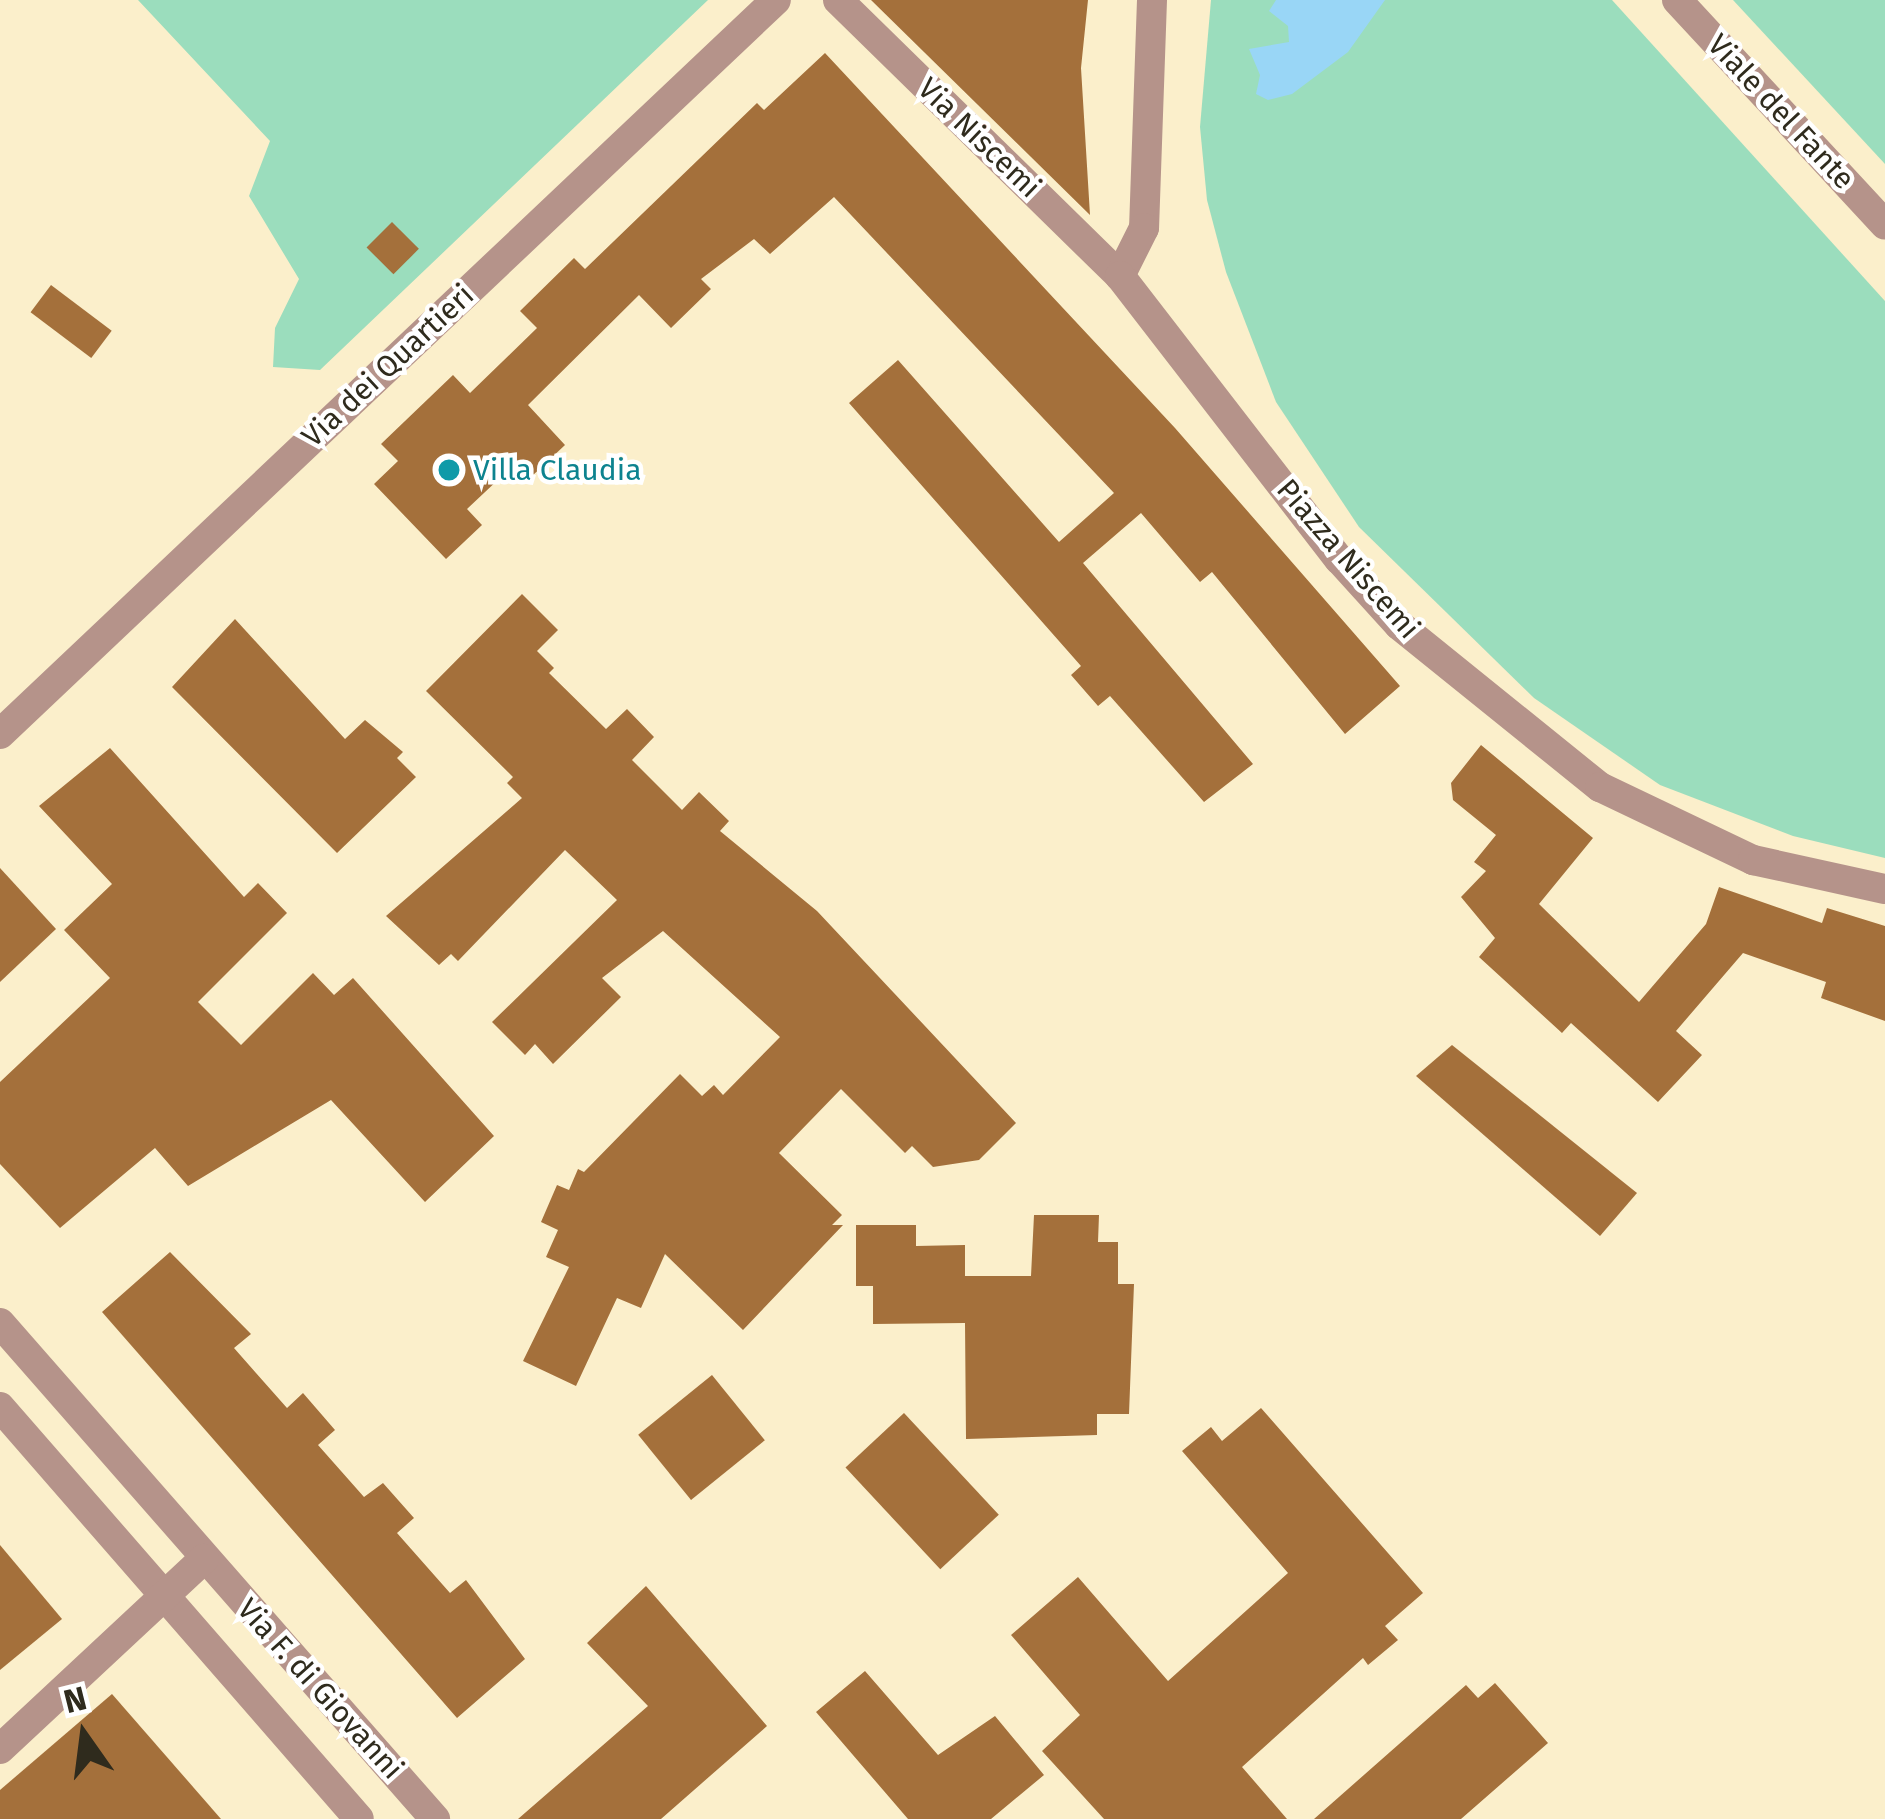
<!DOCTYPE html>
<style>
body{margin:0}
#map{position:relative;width:1885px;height:1819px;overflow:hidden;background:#fbefcb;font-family:"Fira Sans",sans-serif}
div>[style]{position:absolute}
.green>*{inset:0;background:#9bddbd}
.water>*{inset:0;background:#99d6f6}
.building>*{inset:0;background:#a4703b;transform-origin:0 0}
.minor>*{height:30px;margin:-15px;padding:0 15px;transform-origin:15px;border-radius:15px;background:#b5938a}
.dots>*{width:33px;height:33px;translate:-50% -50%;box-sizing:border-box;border:6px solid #fff;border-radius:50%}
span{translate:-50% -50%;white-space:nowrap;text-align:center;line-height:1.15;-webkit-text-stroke:9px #fff;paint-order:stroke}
.street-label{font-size:30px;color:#2f2b1d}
.culture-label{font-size:30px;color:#0d838f}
.left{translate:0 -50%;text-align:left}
.north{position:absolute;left:24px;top:1675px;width:120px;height:120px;-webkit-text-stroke:9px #fff;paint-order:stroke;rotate:346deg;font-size:33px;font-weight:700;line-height:48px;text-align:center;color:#2f2b1d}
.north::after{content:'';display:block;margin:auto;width:42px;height:54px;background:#2f2b1d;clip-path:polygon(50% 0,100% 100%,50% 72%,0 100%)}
</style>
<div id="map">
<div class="green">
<div style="clip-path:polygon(138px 0,708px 0,320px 370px,273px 367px,275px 328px,299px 279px,249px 196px,270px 141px)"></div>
<div style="clip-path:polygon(1211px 0,1612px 0,1885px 301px,1885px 858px,1793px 836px,1660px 785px,1534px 698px,1359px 527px,1276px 402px,1226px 272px,1207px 200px,1200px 127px)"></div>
<div style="clip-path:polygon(1733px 0,1885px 0,1885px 164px)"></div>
</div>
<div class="water">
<div style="clip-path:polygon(1276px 0,1385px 0,1348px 52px,1292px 94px,1268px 100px,1256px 94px,1260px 75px,1249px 49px,1289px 42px,1288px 26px,1269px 11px)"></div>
</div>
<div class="building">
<div style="clip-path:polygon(871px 0,1088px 0,1081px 68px,1090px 215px)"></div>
<div style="clip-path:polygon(825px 53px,1175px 428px,1400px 686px,1345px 734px,1212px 572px,1200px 582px,1141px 513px,1083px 563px,1253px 764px,1204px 802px,1110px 696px,1098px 706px,1071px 675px,1081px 666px,849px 403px,898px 360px,1059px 542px,1114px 493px,834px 197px,770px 254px,754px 239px,701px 279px,711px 289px,671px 328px,639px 295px,528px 405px,565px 445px,531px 477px,517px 462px,467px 509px,482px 525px,446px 559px,374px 484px,398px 461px,381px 444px,453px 375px,470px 393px,537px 328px,520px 311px,574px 258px,585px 269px,757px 103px,764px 110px)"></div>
<div style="left:392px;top:222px;width:38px;height:36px;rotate:45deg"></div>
<div style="left:51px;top:285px;width:76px;height:34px;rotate:37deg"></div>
<div style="clip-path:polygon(522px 594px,558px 630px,537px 651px,554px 668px,549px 673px,606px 729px,627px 709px,654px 737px,632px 760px,682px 810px,699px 792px,729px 821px,720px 831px,817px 911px,1016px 1123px,979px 1160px,933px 1167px,912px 1146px,905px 1153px,841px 1089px,779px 1153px,842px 1215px,832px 1225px,843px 1225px,743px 1330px,665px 1254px,641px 1308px,617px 1298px,576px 1386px,523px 1361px,569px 1267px,546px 1257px,558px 1230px,541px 1222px,557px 1185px,569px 1190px,578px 1169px,584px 1172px,680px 1074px,702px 1096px,714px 1085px,723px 1095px,780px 1037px,663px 931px,602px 978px,621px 997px,553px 1064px,535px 1044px,525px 1055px,492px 1022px,617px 900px,565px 850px,458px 961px,451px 954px,439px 965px,386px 916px,522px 798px,507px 783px,513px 777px,426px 691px)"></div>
<div style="clip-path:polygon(235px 619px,345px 739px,365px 720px,403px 752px,397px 758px,416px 777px,337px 853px,172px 687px)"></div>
<div style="clip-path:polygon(1481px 745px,1593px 838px,1539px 904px,1639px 1002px,1706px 924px,1719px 887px,1822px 923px,1827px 908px,1885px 926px,1885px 1021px,1821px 998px,1826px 982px,1743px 953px,1676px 1031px,1702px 1055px,1658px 1102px,1571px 1023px,1562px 1033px,1479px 957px,1495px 938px,1461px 897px,1486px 871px,1474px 862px,1496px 835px,1453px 800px,1451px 783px)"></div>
<div style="clip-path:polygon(110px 748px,244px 897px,258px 883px,287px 913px,198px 1002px,241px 1045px,313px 973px,334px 995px,353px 978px,494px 1136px,425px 1202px,331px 1100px,188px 1186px,155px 1148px,60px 1228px,0 1164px,0 1082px,110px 978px,64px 930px,112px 884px,39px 806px)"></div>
<div style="clip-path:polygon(0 868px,56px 929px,0 982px)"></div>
<div style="clip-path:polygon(1452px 1045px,1637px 1193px,1600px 1236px,1416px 1076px)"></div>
<div style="clip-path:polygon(1034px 1215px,1099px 1215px,1098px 1242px,1118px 1242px,1118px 1284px,1134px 1284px,1129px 1414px,1097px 1414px,1097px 1435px,966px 1439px,965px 1323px,873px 1324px,873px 1286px,856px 1286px,856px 1225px,916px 1225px,916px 1246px,965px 1245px,965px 1276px,1031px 1276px)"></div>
<div style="clip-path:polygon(170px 1252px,251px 1334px,234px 1348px,287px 1408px,303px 1393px,335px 1430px,318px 1445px,364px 1497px,383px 1483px,414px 1518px,397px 1533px,450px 1593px,466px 1580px,525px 1659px,457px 1718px,102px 1312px)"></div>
<div style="left:712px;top:1375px;width:84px;height:95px;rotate:51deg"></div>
<div style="clip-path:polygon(1261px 1408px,1423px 1593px,1385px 1626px,1398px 1640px,1368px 1665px,1363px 1658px,1242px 1767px,1287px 1819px,1104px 1819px,1042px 1751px,1080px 1715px,1011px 1635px,1078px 1577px,1168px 1681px,1288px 1573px,1182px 1451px,1211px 1427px,1222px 1441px)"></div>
<div style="left:904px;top:1413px;width:139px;height:80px;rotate:47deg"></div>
<div style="clip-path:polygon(0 1545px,62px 1619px,0 1670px)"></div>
<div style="clip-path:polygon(646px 1586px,767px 1726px,661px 1819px,518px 1819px,648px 1706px,587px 1643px)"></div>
<div style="clip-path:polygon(865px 1671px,938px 1755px,995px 1716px,1044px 1775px,991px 1819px,908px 1819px,816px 1712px)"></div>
<div style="clip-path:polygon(1495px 1683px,1548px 1743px,1461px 1819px,1314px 1819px,1466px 1685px,1478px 1698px)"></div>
<div style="clip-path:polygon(112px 1694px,221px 1819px,0 1819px,0 1790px)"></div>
</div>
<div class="minor">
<div style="left:838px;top:0;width:395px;rotate:44.4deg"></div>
<div style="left:1152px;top:0;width:228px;rotate:92deg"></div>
<div style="left:1144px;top:228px;width:54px;rotate:116.6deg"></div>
<div style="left:1120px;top:276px;width:358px;rotate:52.3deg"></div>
<div style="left:1339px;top:559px;width:89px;rotate:47.7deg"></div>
<div style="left:1399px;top:625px;width:258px;rotate:38.9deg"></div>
<div style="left:1600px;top:787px;width:170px;rotate:25.5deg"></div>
<div style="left:1753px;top:860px;width:135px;rotate:12.4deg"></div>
<div style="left:1677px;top:0;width:306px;rotate:47.2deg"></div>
<div style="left:0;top:734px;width:1068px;rotate:-43.41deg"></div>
<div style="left:0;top:1323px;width:660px;rotate:48.75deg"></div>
<div style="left:0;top:1407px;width:546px;rotate:48.93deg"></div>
<div style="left:0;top:1749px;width:279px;rotate:-43deg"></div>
</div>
<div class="dots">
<div style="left:449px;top:470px;background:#0f9aa8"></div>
</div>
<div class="street-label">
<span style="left:1781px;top:112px;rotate:47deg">Viale del Fante</span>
<span style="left:979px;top:138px;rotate:44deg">Via Niscemi</span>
<span style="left:388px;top:366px;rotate:-43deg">Via dei Quartieri</span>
<span style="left:1348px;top:559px;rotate:49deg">Piazza Niscemi</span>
<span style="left:320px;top:1689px;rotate:48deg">Via F. di Giovanni</span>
</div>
<div class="culture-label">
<span class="left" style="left:473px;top:470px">Villa Claudia</span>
</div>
<div class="north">N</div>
</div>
